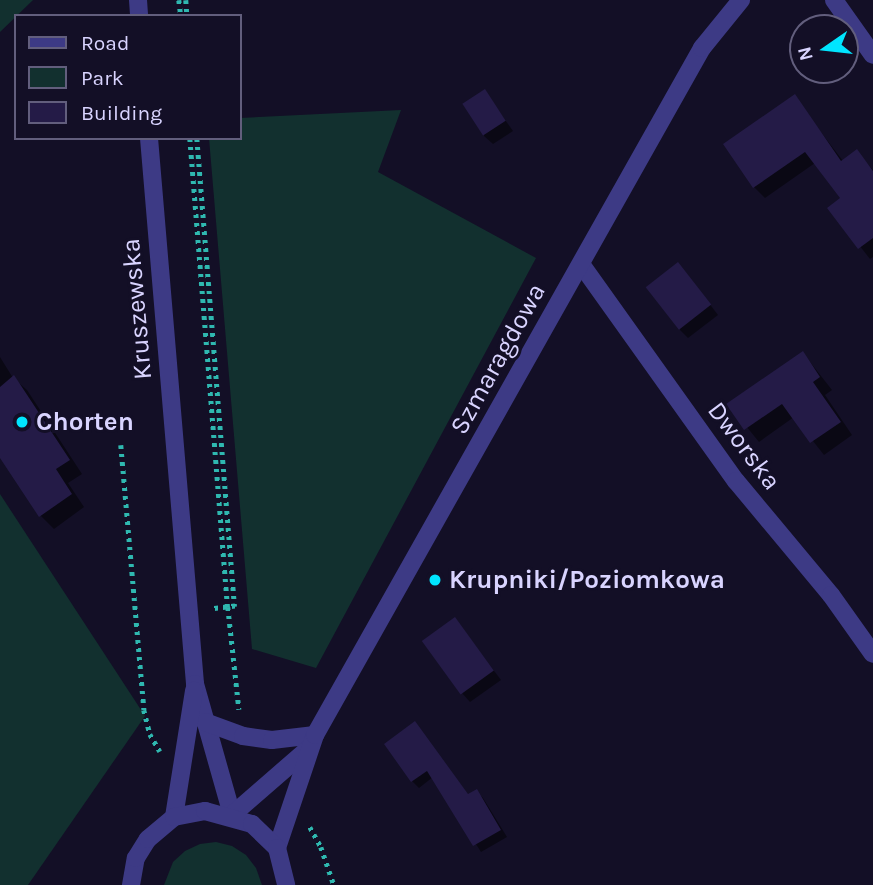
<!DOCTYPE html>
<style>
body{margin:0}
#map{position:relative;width:873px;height:885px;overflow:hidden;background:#130f26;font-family:Karla,sans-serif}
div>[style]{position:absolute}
.green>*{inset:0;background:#12302f}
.shadow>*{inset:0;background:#0007}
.building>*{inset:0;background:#241b47;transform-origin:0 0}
.path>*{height:4.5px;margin-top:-2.25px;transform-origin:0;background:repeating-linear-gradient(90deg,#2fb8b0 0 3.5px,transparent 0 8.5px)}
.minor>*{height:18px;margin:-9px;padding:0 9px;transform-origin:9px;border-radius:9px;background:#3d3a85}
.tertiary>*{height:18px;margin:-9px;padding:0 9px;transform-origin:9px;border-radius:9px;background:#3d3a85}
.dots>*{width:19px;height:19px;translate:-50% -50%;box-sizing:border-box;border:4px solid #130f26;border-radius:50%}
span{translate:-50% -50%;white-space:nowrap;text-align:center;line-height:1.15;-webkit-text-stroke:6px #130f26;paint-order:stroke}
.street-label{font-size:26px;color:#d9d4ff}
.poi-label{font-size:26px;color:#d9d4ff;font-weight:700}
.left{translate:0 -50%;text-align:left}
.legend{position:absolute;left:14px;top:14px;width:228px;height:126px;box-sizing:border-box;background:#130f26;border:2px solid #625e7d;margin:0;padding:9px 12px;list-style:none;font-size:21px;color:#d9d4ff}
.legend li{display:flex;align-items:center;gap:14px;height:35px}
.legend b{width:35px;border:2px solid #625e7d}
.north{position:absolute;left:789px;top:14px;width:70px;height:70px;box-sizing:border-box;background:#130f26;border:2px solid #625e7d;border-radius:50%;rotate:256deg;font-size:19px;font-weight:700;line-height:28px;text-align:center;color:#d9d4ff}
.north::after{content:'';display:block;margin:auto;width:24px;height:32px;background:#00e5ff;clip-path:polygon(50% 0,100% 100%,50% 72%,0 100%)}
</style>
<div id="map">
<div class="green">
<div style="clip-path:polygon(0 0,33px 0,0 32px)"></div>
<div style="clip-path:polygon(401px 110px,378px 172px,536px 258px,316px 668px,252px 649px,209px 138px,240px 138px,240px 118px)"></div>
<div style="clip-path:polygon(0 494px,145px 716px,28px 885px,0 885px)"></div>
<div style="clip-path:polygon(216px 842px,232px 846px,246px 855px,256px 868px,262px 885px,164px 885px,173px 862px,185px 851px,200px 844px)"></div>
</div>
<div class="shadow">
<div style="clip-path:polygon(485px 92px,513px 131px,493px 144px,484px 136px)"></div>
<div style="clip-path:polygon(794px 97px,843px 161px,856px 151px,873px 170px,873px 257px,870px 259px,830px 208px,842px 199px,815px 163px,765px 198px,754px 187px)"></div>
<div style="clip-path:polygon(686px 273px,718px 315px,688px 338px,680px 330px)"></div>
<div style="clip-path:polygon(803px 353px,832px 390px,825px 395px,852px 435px,824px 455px,794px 417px,759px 442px,729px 405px)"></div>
<div style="clip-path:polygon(0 357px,13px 378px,27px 390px,82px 474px,68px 483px,84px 507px,54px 529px,41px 516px,0 454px)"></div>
<div style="clip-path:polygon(455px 619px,501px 680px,470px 702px,462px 693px)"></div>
<div style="clip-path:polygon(415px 724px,469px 796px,476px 791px,483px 798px,507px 837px,481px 852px,433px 777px,419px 788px,412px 781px,386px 745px)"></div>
</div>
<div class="building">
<div style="left:485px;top:89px;width:38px;height:27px;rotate:57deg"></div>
<div style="clip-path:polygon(795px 94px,841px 161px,857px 149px,873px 171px,873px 238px,858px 249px,827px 208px,840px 198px,805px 152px,753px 188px,723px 144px)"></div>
<div style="left:678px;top:262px;width:54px;height:41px;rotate:52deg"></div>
<div style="clip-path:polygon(803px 351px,820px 377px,813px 382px,841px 422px,810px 443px,782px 404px,744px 430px,726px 404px)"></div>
<div style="clip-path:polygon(14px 375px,70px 460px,56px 469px,72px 494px,39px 517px,0 458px,0 387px)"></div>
<div style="left:455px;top:617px;width:66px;height:41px;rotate:54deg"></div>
<div style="clip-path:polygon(415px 721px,468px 794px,477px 789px,501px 830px,473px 846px,427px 771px,411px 782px,384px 744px)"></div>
</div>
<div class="path">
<div style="left:179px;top:0;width:16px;rotate:83deg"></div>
<div style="left:186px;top:0;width:16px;rotate:86deg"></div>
<div style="left:190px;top:138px;width:471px;rotate:85.4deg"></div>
<div style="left:228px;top:607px;width:103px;rotate:83.8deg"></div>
<div style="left:197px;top:138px;width:470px;rotate:85.4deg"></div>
<div style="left:235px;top:606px;width:23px;rotate:173deg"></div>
<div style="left:121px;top:445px;width:266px;rotate:85deg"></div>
<div style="left:144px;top:710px;width:25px;rotate:76deg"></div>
<div style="left:150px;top:734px;width:20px;rotate:60deg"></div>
<div style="left:310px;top:827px;width:23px;rotate:61deg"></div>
<div style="left:321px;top:847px;width:40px;rotate:71.1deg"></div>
</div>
<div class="minor">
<div style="left:834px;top:0;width:67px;rotate:54.7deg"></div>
<div style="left:581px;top:264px;width:267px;rotate:54.5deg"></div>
<div style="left:736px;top:481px;width:148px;rotate:50.2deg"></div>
<div style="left:831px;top:595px;width:72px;rotate:54.6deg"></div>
</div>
<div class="tertiary">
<div style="left:138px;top:0;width:16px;rotate:86deg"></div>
<div style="left:149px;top:138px;width:548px;rotate:85.18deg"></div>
<div style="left:195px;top:684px;width:136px;rotate:74.2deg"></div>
<div style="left:205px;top:722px;width:40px;rotate:20.2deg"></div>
<div style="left:243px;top:736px;width:29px;rotate:8deg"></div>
<div style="left:272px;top:740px;width:43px;rotate:-6.6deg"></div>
<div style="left:232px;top:815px;width:101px;rotate:-41deg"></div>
<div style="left:174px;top:817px;width:128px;rotate:-81deg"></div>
<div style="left:277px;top:848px;width:119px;rotate:-71.4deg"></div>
<div style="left:315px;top:735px;width:789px;rotate:-60.61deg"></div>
<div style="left:702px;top:48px;width:62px;rotate:-50.9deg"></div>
<div style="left:131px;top:885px;width:27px;rotate:-80deg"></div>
<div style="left:136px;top:858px;width:22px;rotate:-58deg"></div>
<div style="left:148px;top:839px;width:34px;rotate:-40deg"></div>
<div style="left:174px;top:817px;width:32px;rotate:-11deg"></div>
<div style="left:205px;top:811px;width:49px;rotate:15.5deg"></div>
<div style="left:252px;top:824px;width:35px;rotate:44deg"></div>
<div style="left:277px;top:848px;width:38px;rotate:76deg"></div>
</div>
<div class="dots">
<div style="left:22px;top:422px;background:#00e5ff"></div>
<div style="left:435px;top:580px;background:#00e5ff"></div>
</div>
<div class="street-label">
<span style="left:137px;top:309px;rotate:-95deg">Kruszewska</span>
<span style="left:498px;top:359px;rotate:-61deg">Szmaragdowa</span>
<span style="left:744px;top:446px;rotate:53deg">Dworska</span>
</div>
<div class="poi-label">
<span class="left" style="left:36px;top:422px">Chorten</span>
<span class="left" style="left:449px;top:580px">Krupniki/Poziomkowa</span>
</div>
<ul class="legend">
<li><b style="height:9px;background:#3d3a85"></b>Road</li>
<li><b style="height:19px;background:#12302f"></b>Park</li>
<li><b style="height:19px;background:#241b47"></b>Building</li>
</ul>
<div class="north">N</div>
</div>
